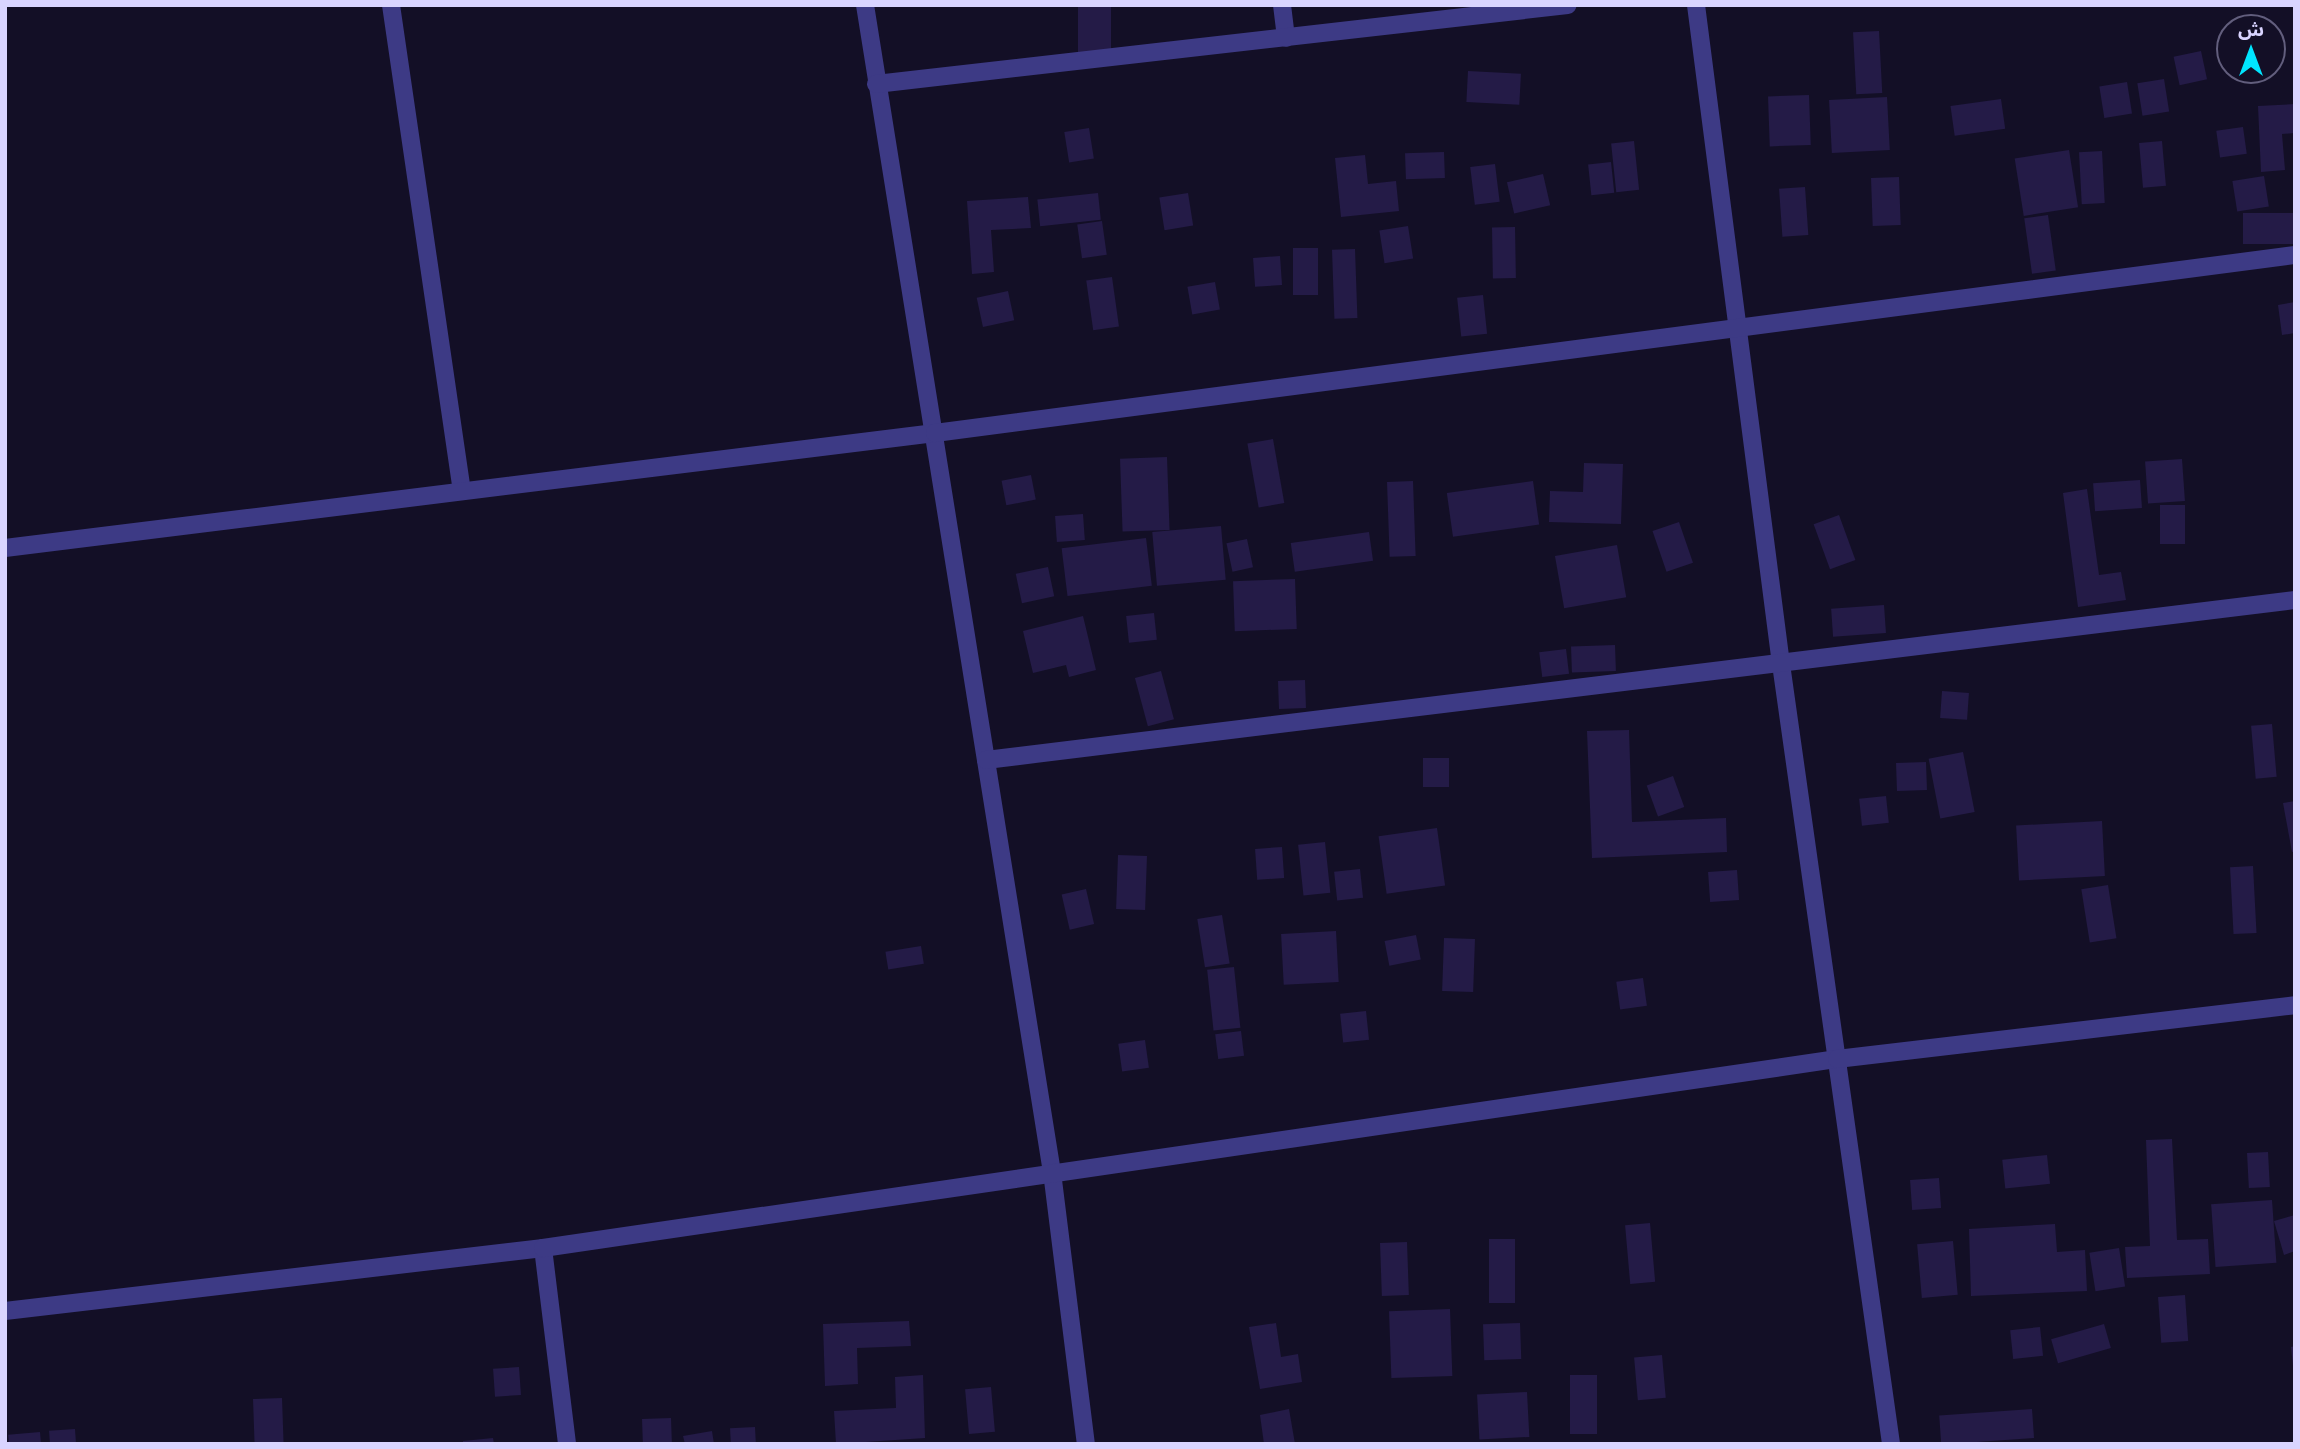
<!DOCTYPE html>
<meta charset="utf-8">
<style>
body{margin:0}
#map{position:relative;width:2300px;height:1449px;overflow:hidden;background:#130f26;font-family:Inter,"Noto Sans Arabic",sans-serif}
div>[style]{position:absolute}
.building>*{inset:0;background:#241b47;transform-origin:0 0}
.street>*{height:18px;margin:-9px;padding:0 9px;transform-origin:9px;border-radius:9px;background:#3d3a85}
span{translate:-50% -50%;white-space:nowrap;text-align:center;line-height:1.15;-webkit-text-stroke:5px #130f26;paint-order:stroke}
.frame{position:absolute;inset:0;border:7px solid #d9d4ff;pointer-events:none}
.north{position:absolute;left:2216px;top:14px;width:70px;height:70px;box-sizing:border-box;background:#130f26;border:2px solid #625e7d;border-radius:50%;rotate:0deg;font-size:19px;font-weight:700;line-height:28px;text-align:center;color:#d9d4ff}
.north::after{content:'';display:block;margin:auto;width:24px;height:32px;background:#00e5ff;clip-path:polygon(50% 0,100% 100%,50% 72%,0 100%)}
</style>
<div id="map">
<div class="building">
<div style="left:1078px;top:5px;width:33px;height:55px"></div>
<div style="left:1879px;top:31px;width:62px;height:26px;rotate:87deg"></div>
<div style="left:2201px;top:51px;width:29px;height:28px;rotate:78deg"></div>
<div style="left:1468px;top:71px;width:53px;height:31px;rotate:3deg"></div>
<div style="left:2164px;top:79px;width:33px;height:27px;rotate:81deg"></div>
<div style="left:2127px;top:82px;width:32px;height:28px;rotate:81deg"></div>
<div style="left:1809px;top:95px;width:50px;height:41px;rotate:88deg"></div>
<div style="left:1887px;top:97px;width:53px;height:58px;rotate:87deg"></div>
<div style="left:2001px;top:99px;width:30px;height:51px;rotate:82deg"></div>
<div style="clip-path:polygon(2295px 104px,2295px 133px,2282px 134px,2285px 170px,2261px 172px,2258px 106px)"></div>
<div style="left:2243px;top:127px;width:27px;height:27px;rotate:82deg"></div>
<div style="left:1089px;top:128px;width:31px;height:25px;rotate:81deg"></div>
<div style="left:1634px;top:141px;width:49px;height:23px;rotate:84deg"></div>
<div style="left:2162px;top:141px;width:45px;height:23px;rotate:85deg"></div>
<div style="left:2069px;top:150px;width:58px;height:55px;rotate:81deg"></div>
<div style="left:2102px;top:151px;width:52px;height:23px;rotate:87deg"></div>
<div style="left:1444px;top:152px;width:26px;height:39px;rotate:88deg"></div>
<div style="clip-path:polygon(1365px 155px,1368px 184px,1396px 181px,1399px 211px,1341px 217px,1335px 158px)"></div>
<div style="left:1611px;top:162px;width:31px;height:23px;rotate:84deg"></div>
<div style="left:1495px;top:164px;width:38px;height:25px;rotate:83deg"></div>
<div style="left:1543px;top:174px;width:32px;height:37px;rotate:77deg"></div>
<div style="left:2264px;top:176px;width:31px;height:32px;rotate:81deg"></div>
<div style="left:1899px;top:177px;width:48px;height:28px;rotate:88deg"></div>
<div style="left:1805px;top:187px;width:48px;height:26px;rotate:86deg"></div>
<div style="left:1098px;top:193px;width:27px;height:61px;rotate:84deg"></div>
<div style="left:1188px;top:193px;width:33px;height:29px;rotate:81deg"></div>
<div style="clip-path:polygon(1028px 197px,1031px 228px,991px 230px,994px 272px,972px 274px,967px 201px)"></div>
<div style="left:2243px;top:213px;width:50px;height:31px"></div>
<div style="left:2048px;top:215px;width:56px;height:24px;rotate:82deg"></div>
<div style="left:1102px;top:221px;width:34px;height:25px;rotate:82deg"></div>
<div style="left:1408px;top:226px;width:33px;height:29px;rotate:81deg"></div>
<div style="left:1515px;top:227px;width:51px;height:23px;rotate:89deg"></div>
<div style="left:1293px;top:248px;width:25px;height:47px"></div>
<div style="left:1355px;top:249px;width:69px;height:23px;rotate:88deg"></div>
<div style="left:1280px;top:256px;width:29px;height:27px;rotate:86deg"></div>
<div style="left:1112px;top:277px;width:50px;height:26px;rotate:82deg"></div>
<div style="left:1215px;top:282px;width:28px;height:28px;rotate:80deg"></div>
<div style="left:1008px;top:291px;width:30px;height:32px;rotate:78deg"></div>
<div style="left:1483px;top:295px;width:39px;height:26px;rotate:84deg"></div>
<div style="clip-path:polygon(2295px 302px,2295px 333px,2282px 335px,2278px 305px)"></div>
<div style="left:1273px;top:439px;width:65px;height:26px;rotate:80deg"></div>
<div style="left:1167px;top:457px;width:73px;height:47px;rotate:88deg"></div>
<div style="left:2182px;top:459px;width:42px;height:37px;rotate:86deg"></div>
<div style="clip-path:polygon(1584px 463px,1623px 464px,1621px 524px,1549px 522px,1550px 491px,1583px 492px)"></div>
<div style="left:1031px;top:475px;width:25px;height:30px;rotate:79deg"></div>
<div style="left:2140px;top:480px;width:28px;height:47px;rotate:86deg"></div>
<div style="left:1413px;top:481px;width:75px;height:26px;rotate:88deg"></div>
<div style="left:1533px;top:481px;width:44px;height:87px;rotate:82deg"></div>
<div style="clip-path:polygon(2087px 489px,2099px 575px,2121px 572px,2126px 600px,2078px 607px,2063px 493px)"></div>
<div style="left:2160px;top:505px;width:25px;height:39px"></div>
<div style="left:1083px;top:514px;width:26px;height:28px;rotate:86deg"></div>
<div style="left:1839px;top:515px;width:48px;height:27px;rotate:70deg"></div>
<div style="left:1679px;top:522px;width:43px;height:28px;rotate:71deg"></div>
<div style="left:1221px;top:526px;width:54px;height:69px;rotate:85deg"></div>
<div style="left:1369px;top:532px;width:29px;height:79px;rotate:82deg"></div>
<div style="left:1146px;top:538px;width:48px;height:85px;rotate:83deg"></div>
<div style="left:1247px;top:539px;width:29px;height:21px;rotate:78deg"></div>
<div style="left:1617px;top:545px;width:53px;height:63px;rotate:80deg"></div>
<div style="left:1048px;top:567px;width:30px;height:33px;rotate:78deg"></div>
<div style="left:1295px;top:579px;width:50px;height:62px;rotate:88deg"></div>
<div style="left:1884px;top:605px;width:28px;height:53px;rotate:86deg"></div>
<div style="left:1154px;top:613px;width:27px;height:28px;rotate:84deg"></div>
<div style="clip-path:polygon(1083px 616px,1096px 670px,1069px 677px,1066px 665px,1033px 673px,1023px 631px)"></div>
<div style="left:1615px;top:645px;width:26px;height:44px;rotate:88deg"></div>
<div style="left:1566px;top:649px;width:25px;height:27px;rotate:83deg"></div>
<div style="left:1161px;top:671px;width:50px;height:27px;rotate:75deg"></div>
<div style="left:1305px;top:680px;width:28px;height:27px;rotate:88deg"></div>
<div style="left:1942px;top:691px;width:27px;height:27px;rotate:4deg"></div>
<div style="left:2272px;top:724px;width:53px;height:21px;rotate:85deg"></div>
<div style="clip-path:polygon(1629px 730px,1632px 822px,1726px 818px,1727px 852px,1592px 858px,1587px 731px)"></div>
<div style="left:1963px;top:752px;width:61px;height:35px;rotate:79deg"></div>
<div style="left:1423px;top:758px;width:26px;height:29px"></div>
<div style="left:1926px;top:762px;width:28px;height:30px;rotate:88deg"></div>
<div style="left:1673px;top:776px;width:33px;height:28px;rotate:70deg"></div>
<div style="left:1886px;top:796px;width:27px;height:27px;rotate:84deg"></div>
<div style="clip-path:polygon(2295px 801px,2295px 851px,2292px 852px,2283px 803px)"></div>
<div style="left:2102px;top:821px;width:55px;height:86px;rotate:87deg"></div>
<div style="left:1437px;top:828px;width:58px;height:59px;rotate:82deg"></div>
<div style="left:1325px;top:842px;width:51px;height:27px;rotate:84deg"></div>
<div style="left:1282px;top:847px;width:31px;height:27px;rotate:86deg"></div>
<div style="left:1118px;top:855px;width:29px;height:54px;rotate:2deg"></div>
<div style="left:2253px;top:866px;width:67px;height:23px;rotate:87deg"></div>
<div style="left:1360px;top:869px;width:29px;height:26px;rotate:84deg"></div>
<div style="left:1737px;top:870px;width:30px;height:29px;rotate:86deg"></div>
<div style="left:2108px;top:885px;width:54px;height:27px;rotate:81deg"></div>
<div style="left:1086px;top:889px;width:36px;height:25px;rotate:77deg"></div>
<div style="left:1222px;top:915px;width:49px;height:25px;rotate:81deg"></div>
<div style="left:1336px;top:931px;width:51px;height:55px;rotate:87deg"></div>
<div style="left:1416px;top:935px;width:25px;height:32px;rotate:79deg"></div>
<div style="left:1444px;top:938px;width:31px;height:53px;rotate:2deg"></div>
<div style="left:921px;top:946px;width:18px;height:36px;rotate:81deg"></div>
<div style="left:1234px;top:967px;width:61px;height:27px;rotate:84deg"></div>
<div style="left:1643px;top:978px;width:28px;height:27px;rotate:82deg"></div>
<div style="left:1366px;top:1011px;width:29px;height:26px;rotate:84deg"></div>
<div style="left:1241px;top:1031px;width:25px;height:26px;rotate:83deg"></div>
<div style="left:1145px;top:1040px;width:28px;height:27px;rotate:82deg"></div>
<div style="clip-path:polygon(2172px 1139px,2177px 1240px,2208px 1239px,2210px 1274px,2127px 1278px,2125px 1247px,2150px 1246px,2146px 1140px)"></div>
<div style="left:2268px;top:1152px;width:35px;height:21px;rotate:87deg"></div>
<div style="left:2047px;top:1155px;width:29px;height:45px;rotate:84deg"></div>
<div style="left:1939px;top:1178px;width:30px;height:29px;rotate:86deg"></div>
<div style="left:2272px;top:1200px;width:63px;height:61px;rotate:86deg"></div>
<div style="clip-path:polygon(2295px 1215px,2295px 1251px,2284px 1255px,2274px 1221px)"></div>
<div style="left:1650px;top:1223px;width:59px;height:25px;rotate:85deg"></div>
<div style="clip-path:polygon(2055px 1224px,2057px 1252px,2085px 1250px,2087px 1291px,1971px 1296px,1969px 1229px)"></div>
<div style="left:1489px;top:1239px;width:26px;height:64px"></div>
<div style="left:1953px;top:1241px;width:54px;height:36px;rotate:85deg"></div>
<div style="left:1407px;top:1242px;width:53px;height:27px;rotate:88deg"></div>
<div style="left:2119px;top:1248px;width:39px;height:30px;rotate:81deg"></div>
<div style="left:2185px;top:1295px;width:46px;height:27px;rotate:86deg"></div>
<div style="left:1450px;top:1309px;width:67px;height:61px;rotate:88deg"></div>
<div style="clip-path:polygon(909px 1321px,911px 1346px,857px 1348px,858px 1384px,825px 1386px,823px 1324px)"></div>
<div style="clip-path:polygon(1276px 1323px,1281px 1357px,1298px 1354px,1302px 1382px,1260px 1389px,1249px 1327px)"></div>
<div style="left:1520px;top:1323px;width:36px;height:37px;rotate:88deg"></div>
<div style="left:2104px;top:1324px;width:25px;height:55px;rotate:74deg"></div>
<div style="left:2040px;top:1327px;width:29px;height:30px;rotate:84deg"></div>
<div style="clip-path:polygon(2295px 1346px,2295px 1366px,2293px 1366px,2291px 1347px)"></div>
<div style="left:1662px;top:1355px;width:43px;height:28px;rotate:85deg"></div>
<div style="left:519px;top:1367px;width:28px;height:26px;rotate:86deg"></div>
<div style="clip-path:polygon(923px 1375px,925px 1438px,836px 1444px,834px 1411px,896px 1408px,895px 1377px)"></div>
<div style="left:1570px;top:1375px;width:27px;height:59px"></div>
<div style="left:991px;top:1387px;width:45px;height:26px;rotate:85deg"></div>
<div style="left:1527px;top:1392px;width:45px;height:50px;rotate:87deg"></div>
<div style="left:282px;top:1398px;width:46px;height:29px;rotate:88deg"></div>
<div style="clip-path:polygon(1289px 1409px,1295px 1444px,1264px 1444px,1260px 1415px)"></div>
<div style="left:2032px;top:1409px;width:29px;height:93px;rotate:86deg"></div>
<div style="left:671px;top:1418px;width:26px;height:29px;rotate:88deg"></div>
<div style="left:755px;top:1427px;width:17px;height:25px;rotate:87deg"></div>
<div style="left:75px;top:1429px;width:15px;height:26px;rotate:86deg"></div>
<div style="clip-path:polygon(712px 1431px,714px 1444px,685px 1444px,683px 1436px)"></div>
<div style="left:40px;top:1432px;width:12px;height:32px;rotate:85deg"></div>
<div style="clip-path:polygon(493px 1438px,494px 1444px,463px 1444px,463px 1441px)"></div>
</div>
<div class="street">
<div style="left:391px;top:5px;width:489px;rotate:81.7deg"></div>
<div style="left:865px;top:5px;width:1182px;rotate:80.9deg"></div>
<div style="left:1052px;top:1172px;width:274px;rotate:82.9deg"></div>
<div style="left:1282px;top:5px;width:33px;rotate:83deg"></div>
<div style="left:1696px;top:5px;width:664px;rotate:82.65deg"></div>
<div style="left:1781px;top:664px;width:788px;rotate:81.97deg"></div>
<div style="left:876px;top:84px;width:696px;rotate:-6.51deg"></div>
<div style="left:5px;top:548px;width:937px;rotate:-7.05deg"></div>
<div style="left:935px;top:433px;width:1372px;rotate:-7.46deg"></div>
<div style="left:986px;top:760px;width:1319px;rotate:-6.97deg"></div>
<div style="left:543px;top:1248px;width:197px;rotate:83deg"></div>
<div style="left:5px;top:1311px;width:542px;rotate:-6.68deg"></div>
<div style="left:543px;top:1248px;width:1308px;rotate:-8.31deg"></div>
<div style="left:1837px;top:1059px;width:461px;rotate:-6.7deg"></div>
</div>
<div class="frame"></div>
<div class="north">ش</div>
</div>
